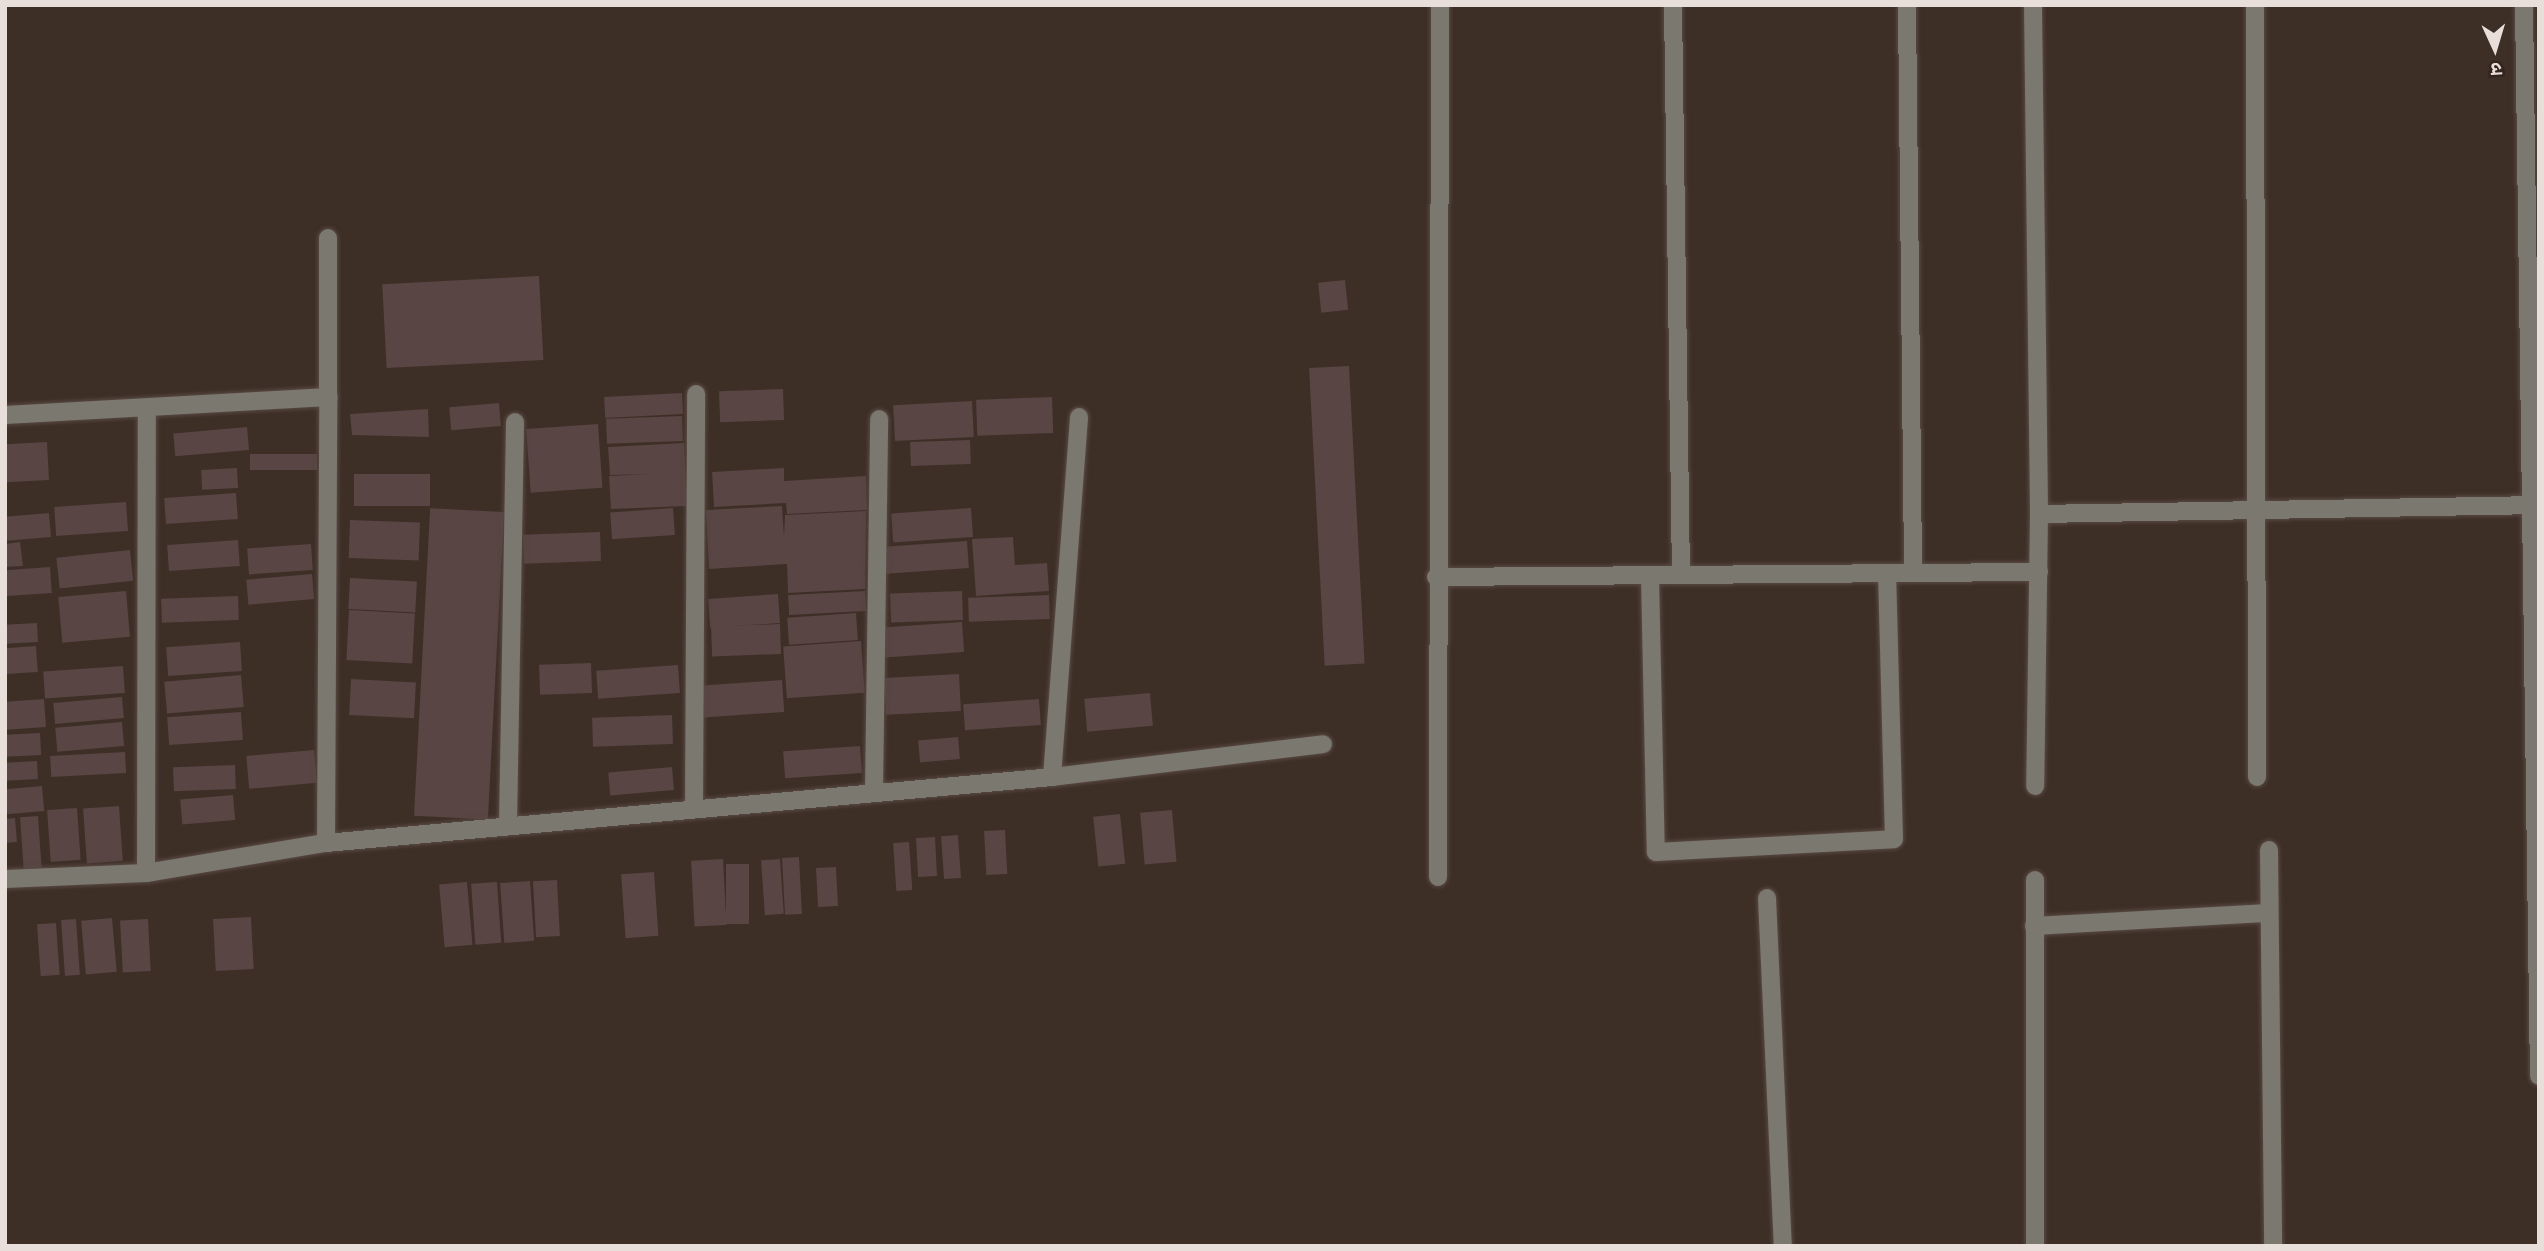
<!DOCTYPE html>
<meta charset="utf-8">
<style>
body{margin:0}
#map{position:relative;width:2544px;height:1251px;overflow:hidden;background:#3d2e26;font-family:Manrope,"Noto Sans Devanagari",sans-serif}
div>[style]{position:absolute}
.building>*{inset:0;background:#584544;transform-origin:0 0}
.roads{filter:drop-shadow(0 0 2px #594a43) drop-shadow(0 0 2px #594a43)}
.minor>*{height:18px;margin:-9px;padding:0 9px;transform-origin:9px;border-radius:9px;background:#7b7870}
span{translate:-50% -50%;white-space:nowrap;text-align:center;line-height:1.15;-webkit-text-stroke:5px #33241d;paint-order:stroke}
.frame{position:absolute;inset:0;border:7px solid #e9dfda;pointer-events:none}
.north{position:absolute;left:2460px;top:14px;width:70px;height:70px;-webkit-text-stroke:5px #33241d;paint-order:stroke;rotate:176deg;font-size:19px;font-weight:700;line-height:28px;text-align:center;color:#e9dfda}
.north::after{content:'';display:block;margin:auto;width:24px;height:32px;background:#e9dfda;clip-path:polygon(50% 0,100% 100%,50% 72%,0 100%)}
</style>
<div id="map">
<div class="building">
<div style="left:539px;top:276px;width:84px;height:157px;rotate:87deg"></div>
<div style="left:1345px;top:280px;width:30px;height:27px;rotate:84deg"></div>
<div style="left:1349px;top:366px;width:298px;height:40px;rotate:87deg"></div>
<div style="left:783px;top:389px;width:31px;height:64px;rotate:88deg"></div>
<div style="left:682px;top:393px;width:21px;height:78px;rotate:87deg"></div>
<div style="left:1052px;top:397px;width:36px;height:76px;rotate:88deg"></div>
<div style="left:972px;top:401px;width:36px;height:79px;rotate:87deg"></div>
<div style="left:499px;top:403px;width:23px;height:50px;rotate:85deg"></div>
<div style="clip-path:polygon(428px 409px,429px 437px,352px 435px,350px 414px)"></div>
<div style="left:682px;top:416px;width:25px;height:76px;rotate:88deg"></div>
<div style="left:598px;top:424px;width:64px;height:72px;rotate:86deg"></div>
<div style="left:247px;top:427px;width:23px;height:74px;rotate:85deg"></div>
<div style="left:970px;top:440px;width:24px;height:60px;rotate:88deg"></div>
<div style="left:47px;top:442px;width:38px;height:42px;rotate:87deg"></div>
<div style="clip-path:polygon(684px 443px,687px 506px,611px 509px,609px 476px,649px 474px,610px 475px,608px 447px)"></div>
<div style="left:317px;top:454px;width:16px;height:67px;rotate:90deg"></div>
<div style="left:237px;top:468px;width:20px;height:36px;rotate:87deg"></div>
<div style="clip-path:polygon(784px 468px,784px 481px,866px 476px,867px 510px,787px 514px,786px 503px,714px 507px,712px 472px)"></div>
<div style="left:354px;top:474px;width:76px;height:32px"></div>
<div style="left:236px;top:493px;width:26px;height:72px;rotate:86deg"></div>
<div style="left:126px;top:502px;width:29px;height:72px;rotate:86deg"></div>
<div style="clip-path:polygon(782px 506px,784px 537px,785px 515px,866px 511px,865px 589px,788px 593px,787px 564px,709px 569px,706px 510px)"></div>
<div style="left:673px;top:508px;width:27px;height:63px;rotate:86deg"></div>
<div style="left:971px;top:508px;width:29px;height:80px;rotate:86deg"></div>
<div style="left:504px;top:512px;width:308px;height:74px;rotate:93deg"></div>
<div style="left:49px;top:513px;width:24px;height:44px;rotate:85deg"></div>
<div style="left:350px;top:520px;width:70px;height:38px;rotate:2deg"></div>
<div style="left:600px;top:532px;width:29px;height:77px;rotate:88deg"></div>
<div style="clip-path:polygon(1013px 537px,1015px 565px,1047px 563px,1049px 591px,976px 596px,972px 539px)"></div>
<div style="left:238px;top:540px;width:26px;height:71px;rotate:86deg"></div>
<div style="left:967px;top:541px;width:27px;height:83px;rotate:86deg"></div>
<div style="clip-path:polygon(20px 542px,23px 566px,5px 567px,5px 544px)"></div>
<div style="left:311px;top:544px;width:26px;height:64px;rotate:86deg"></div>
<div style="left:130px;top:550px;width:31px;height:74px;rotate:84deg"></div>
<div style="left:50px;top:567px;width:26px;height:45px;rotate:86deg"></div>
<div style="left:312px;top:574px;width:25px;height:66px;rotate:85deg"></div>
<div style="left:350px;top:578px;width:67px;height:31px;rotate:3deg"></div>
<div style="left:126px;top:591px;width:46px;height:68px;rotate:85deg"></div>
<div style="left:865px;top:591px;width:20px;height:77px;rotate:87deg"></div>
<div style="left:962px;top:591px;width:29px;height:72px;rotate:88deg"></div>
<div style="left:778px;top:594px;width:29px;height:70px;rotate:86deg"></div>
<div style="left:1049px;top:595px;width:24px;height:81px;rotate:88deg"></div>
<div style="left:238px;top:596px;width:24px;height:77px;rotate:88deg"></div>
<div style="left:349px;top:610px;width:66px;height:50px;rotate:3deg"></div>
<div style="left:856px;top:613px;width:27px;height:69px;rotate:86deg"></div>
<div style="left:962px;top:622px;width:30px;height:79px;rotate:86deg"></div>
<div style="left:37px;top:623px;width:19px;height:32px;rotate:87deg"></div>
<div style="left:780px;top:624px;width:30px;height:69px;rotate:88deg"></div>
<div style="left:861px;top:641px;width:52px;height:78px;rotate:86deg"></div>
<div style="left:240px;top:642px;width:29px;height:74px;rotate:86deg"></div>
<div style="left:36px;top:646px;width:26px;height:31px;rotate:86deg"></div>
<div style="left:591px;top:663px;width:30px;height:52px;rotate:88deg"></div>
<div style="left:678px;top:665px;width:28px;height:82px;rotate:86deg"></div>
<div style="left:123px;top:666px;width:27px;height:80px;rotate:86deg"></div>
<div style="left:959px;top:674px;width:37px;height:75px;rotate:87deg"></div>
<div style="left:241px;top:675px;width:32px;height:77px;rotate:85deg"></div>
<div style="left:351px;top:679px;width:65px;height:36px;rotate:3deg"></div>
<div style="left:782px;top:680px;width:32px;height:80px;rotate:86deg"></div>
<div style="left:1150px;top:693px;width:33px;height:66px;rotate:85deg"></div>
<div style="left:122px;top:697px;width:21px;height:69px;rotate:85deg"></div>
<div style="left:44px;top:699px;width:28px;height:39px;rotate:86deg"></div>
<div style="left:1039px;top:699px;width:26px;height:76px;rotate:86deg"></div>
<div style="left:241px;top:712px;width:28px;height:74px;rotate:86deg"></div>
<div style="left:672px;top:715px;width:29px;height:80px;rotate:88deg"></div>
<div style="left:122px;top:722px;width:24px;height:67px;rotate:85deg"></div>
<div style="left:40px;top:733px;width:22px;height:35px;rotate:87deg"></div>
<div style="left:958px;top:737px;width:22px;height:40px;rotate:85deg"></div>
<div style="left:860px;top:746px;width:27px;height:77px;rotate:86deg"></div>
<div style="left:314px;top:750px;width:33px;height:68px;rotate:85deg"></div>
<div style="left:125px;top:752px;width:21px;height:75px;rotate:87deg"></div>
<div style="left:37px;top:761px;width:18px;height:32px;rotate:87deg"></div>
<div style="left:235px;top:765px;width:24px;height:62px;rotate:88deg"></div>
<div style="left:672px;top:767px;width:23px;height:64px;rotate:85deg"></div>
<div style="left:42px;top:786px;width:25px;height:37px;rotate:85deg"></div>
<div style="left:233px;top:795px;width:25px;height:53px;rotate:85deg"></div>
<div style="left:119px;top:806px;width:55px;height:36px;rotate:86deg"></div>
<div style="left:77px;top:808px;width:52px;height:30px;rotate:86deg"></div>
<div style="left:1172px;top:810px;width:52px;height:32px;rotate:85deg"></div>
<div style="left:1120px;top:814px;width:50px;height:27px;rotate:84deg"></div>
<div style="left:38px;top:816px;width:52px;height:18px;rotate:86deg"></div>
<div style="clip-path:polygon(15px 818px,17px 842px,5px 843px,5px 819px)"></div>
<div style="left:1005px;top:830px;width:44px;height:21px;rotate:87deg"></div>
<div style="left:958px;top:835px;width:43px;height:17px;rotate:86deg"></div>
<div style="left:935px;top:837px;width:39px;height:19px;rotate:87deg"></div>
<div style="left:909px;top:842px;width:48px;height:16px;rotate:86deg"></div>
<div style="left:799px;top:857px;width:57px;height:17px;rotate:87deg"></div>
<div style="left:723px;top:859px;width:66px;height:32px;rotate:87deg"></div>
<div style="left:780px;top:859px;width:55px;height:19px;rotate:86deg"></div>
<div style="left:726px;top:864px;width:23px;height:60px"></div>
<div style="left:836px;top:867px;width:39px;height:20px;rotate:87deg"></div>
<div style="left:654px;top:872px;width:64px;height:33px;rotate:86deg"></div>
<div style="left:557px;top:880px;width:56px;height:24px;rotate:87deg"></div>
<div style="left:530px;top:881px;width:60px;height:30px;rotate:86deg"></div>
<div style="left:467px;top:882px;width:63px;height:28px;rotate:85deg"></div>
<div style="left:497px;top:882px;width:61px;height:26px;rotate:86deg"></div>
<div style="left:251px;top:917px;width:52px;height:38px;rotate:87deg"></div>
<div style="left:112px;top:918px;width:54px;height:31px;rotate:85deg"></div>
<div style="left:76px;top:919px;width:56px;height:15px;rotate:86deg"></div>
<div style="left:148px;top:919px;width:52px;height:28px;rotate:87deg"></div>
<div style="left:56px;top:923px;width:52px;height:19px;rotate:86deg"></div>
</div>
<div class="roads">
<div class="minor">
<div style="left:1673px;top:5px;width:570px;rotate:89.2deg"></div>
<div style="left:1907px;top:5px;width:568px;rotate:89.39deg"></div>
<div style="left:2033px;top:5px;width:509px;rotate:89.32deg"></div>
<div style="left:2039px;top:514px;width:272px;rotate:90.8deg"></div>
<div style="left:2255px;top:5px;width:772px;rotate:89.85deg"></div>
<div style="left:2524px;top:5px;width:1071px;rotate:89.2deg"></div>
<div style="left:5px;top:415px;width:324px;rotate:-3.2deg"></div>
<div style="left:328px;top:397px;width:159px;rotate:-90deg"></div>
<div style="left:2039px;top:514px;width:500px;rotate:-1.03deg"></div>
<div style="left:1650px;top:576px;width:276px;rotate:88.8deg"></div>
<div style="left:1656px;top:852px;width:238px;rotate:-3.1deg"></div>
<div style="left:1894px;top:839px;width:265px;rotate:-91.5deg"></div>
<div style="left:1436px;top:577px;width:603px;rotate:-0.48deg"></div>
<div style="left:1052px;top:777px;width:361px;rotate:-85.7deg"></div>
<div style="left:874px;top:791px;width:372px;rotate:-89.2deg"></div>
<div style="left:694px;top:808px;width:414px;rotate:-89.7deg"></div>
<div style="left:508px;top:825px;width:403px;rotate:-89deg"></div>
<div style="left:326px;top:843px;width:446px;rotate:-89.7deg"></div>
<div style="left:2269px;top:850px;width:396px;rotate:89.4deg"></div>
<div style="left:146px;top:873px;width:464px;rotate:-89.9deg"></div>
<div style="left:1438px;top:877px;width:872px;rotate:-89.87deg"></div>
<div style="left:5px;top:879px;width:141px;rotate:-2.4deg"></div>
<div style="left:146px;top:873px;width:182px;rotate:-9.5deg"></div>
<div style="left:326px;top:843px;width:729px;rotate:-5.19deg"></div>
<div style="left:1052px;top:777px;width:273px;rotate:-6.9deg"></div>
<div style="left:2035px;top:880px;width:366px;rotate:90deg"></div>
<div style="left:1767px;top:898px;width:348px;rotate:87.4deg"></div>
<div style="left:2034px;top:926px;width:235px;rotate:-3.2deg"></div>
</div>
</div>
<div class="frame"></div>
<div class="north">उ</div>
</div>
